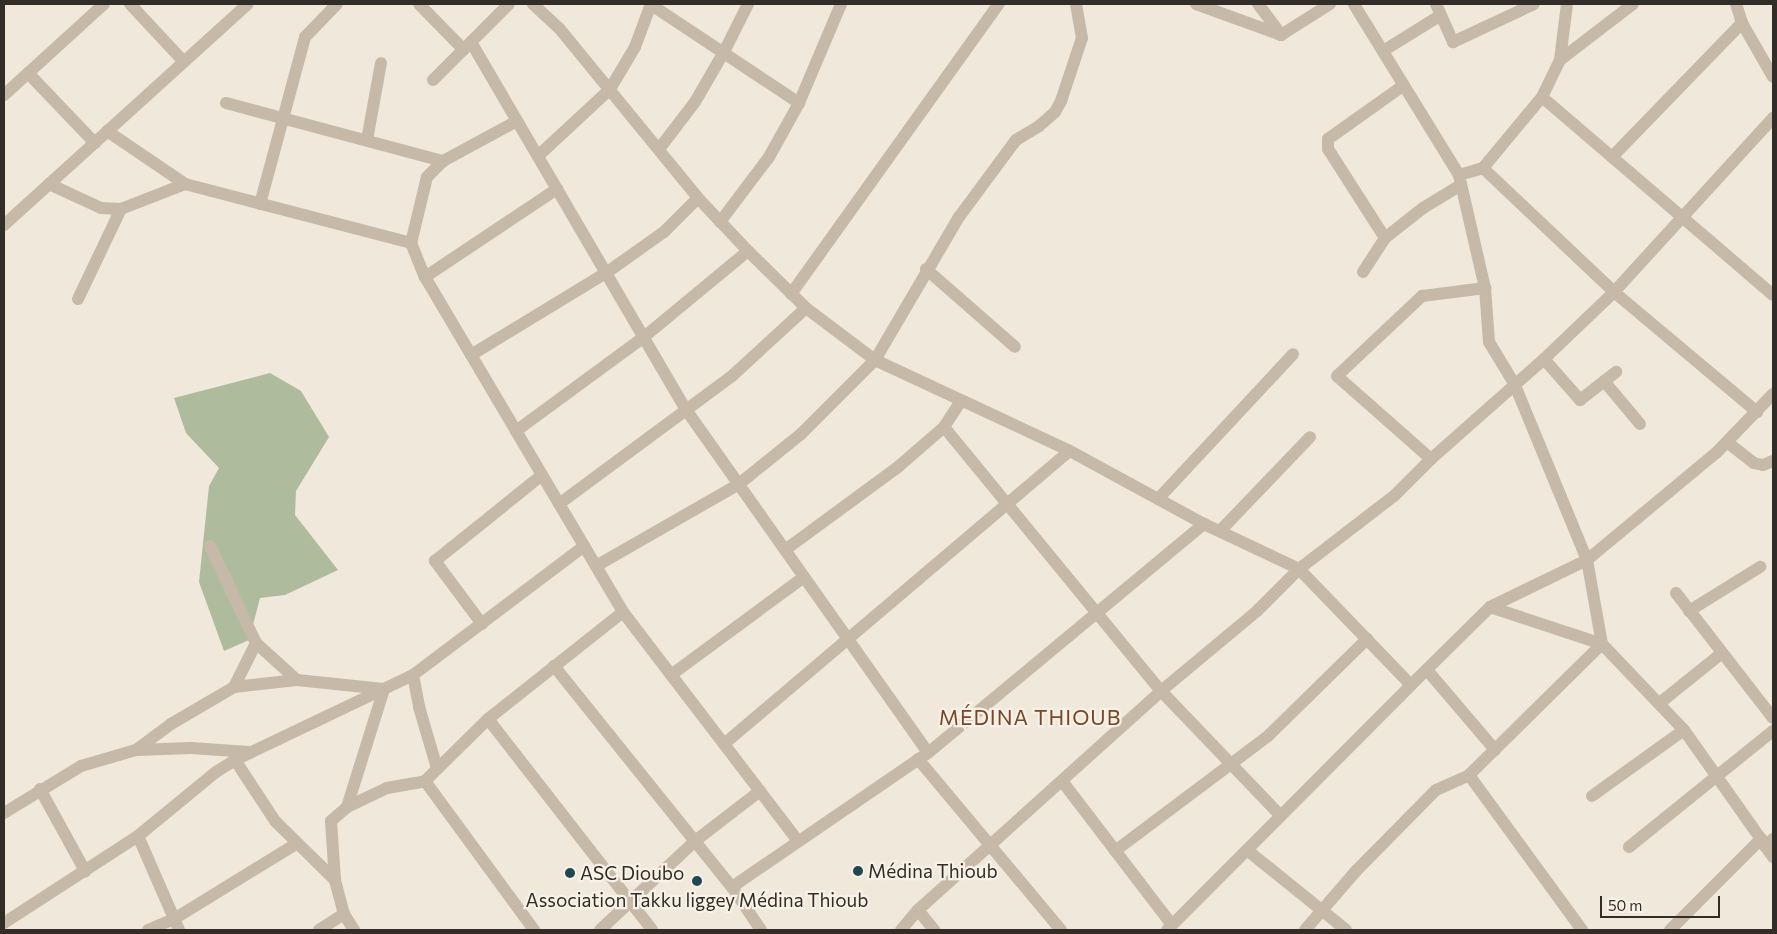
<!DOCTYPE html>
<meta charset="utf-8">
<style>
body{margin:0}
#map{position:relative;width:1777px;height:934px;overflow:hidden;background:#efe8db;font-family:Commissioner,sans-serif}
div>[style]{position:absolute}
.green>*{inset:0;background:#aebc9d}
.minor>*{height:12px;margin:-6px;padding:0 6px;transform-origin:6px;border-radius:6px;background:#c6b9a8}
.tertiary>*{height:12px;margin:-6px;padding:0 6px;transform-origin:6px;border-radius:6px;background:#c6b9a8}
.dots>*{width:14px;height:14px;translate:-50% -50%;box-sizing:border-box;border:2px solid #f7f1e7;border-radius:50%}
span{translate:-50% -50%;white-space:nowrap;text-align:center;line-height:1.15;-webkit-text-stroke:4.5px #f7f1e7;paint-order:stroke}
.poi-label{font-size:19px;color:#332d28}
.left{translate:0 -50%;text-align:left}
.quarter-label{font-size:21px;color:#7a4629;letter-spacing:1px}
.frame{position:absolute;inset:0;border:5px solid #332d28;pointer-events:none}
.scale{position:absolute;left:1600px;top:896px;width:120px;height:22px;box-sizing:border-box;border:2px solid #332d28;border-top:0;padding-left:6px;font-size:15px;line-height:18px;white-space:nowrap;color:#332d28;-webkit-text-stroke:4px #f7f1e7;paint-order:stroke}
</style>
<div id="map">
<div class="green">
<div style="clip-path:polygon(270px 373px,301px 391px,329px 437px,296px 491px,295px 515px,338px 570px,285px 595px,260px 598px,249px 640px,224px 651px,199px 582px,209px 486px,219px 468px,186px 433px,174px 398px)"></div>
</div>
<div class="minor">
<div style="left:130px;top:4px;width:79px;rotate:47deg"></div>
<div style="left:419px;top:4px;width:64px;rotate:45.6deg"></div>
<div style="left:650px;top:4px;width:179px;rotate:33.6deg"></div>
<div style="left:1196px;top:4px;width:90px;rotate:20deg"></div>
<div style="left:1258px;top:4px;width:39px;rotate:53deg"></div>
<div style="left:1436px;top:4px;width:42px;rotate:65.9deg"></div>
<div style="left:1453px;top:42px;width:89px;rotate:-25.1deg"></div>
<div style="left:1736px;top:4px;width:20px;rotate:72deg"></div>
<div style="left:1742px;top:23px;width:62px;rotate:60.1deg"></div>
<div style="left:1281px;top:35px;width:58px;rotate:-32.3deg"></div>
<div style="left:471px;top:42px;width:428px;rotate:59.7deg"></div>
<div style="left:687px;top:411px;width:418px;rotate:54.8deg"></div>
<div style="left:1383px;top:51px;width:68px;rotate:-31.8deg"></div>
<div style="left:1560px;top:60px;width:92px;rotate:-37.5deg"></div>
<div style="left:28px;top:73px;width:97px;rotate:46.3deg"></div>
<div style="left:433px;top:80px;width:107px;rotate:-45deg"></div>
<div style="left:4px;top:95px;width:135px;rotate:-42.3deg"></div>
<div style="left:1542px;top:97px;width:304px;rotate:40.6deg"></div>
<div style="left:226px;top:103px;width:225px;rotate:15deg"></div>
<div style="left:517px;top:121px;width:84px;rotate:151.6deg"></div>
<div style="left:443px;top:161px;width:23px;rotate:135deg"></div>
<div style="left:427px;top:177px;width:68px;rotate:103.6deg"></div>
<div style="left:411px;top:243px;width:37px;rotate:68deg"></div>
<div style="left:425px;top:277px;width:389px;rotate:59.4deg"></div>
<div style="left:623px;top:612px;width:288px;rotate:52.6deg"></div>
<div style="left:107px;top:131px;width:94px;rotate:34.2deg"></div>
<div style="left:367px;top:140px;width:78px;rotate:-79.7deg"></div>
<div style="left:659px;top:149px;width:59px;rotate:-52.5deg"></div>
<div style="left:695px;top:102px;width:58px;rotate:-59.9deg"></div>
<div style="left:724px;top:52px;width:54px;rotate:-63.4deg"></div>
<div style="left:538px;top:156px;width:98px;rotate:-42.9deg"></div>
<div style="left:610px;top:89px;width:49px;rotate:-59.2deg"></div>
<div style="left:635px;top:47px;width:46px;rotate:-69.6deg"></div>
<div style="left:1612px;top:157px;width:187px;rotate:-45.9deg"></div>
<div style="left:1483px;top:168px;width:180px;rotate:43.4deg"></div>
<div style="left:1614px;top:292px;width:187px;rotate:40deg"></div>
<div style="left:1459px;top:175px;width:25px;rotate:-16deg"></div>
<div style="left:1483px;top:168px;width:92px;rotate:-50.3deg"></div>
<div style="left:1542px;top:97px;width:41px;rotate:-64.1deg"></div>
<div style="left:1560px;top:60px;width:56px;rotate:-82.9deg"></div>
<div style="left:49px;top:184px;width:57px;rotate:24.8deg"></div>
<div style="left:101px;top:208px;width:20px;rotate:3deg"></div>
<div style="left:121px;top:209px;width:69px;rotate:-21.3deg"></div>
<div style="left:185px;top:184px;width:234px;rotate:14.6deg"></div>
<div style="left:260px;top:204px;width:173px;rotate:-74.9deg"></div>
<div style="left:305px;top:37px;width:46px;rotate:-45.9deg"></div>
<div style="left:720px;top:222px;width:81px;rotate:-53deg"></div>
<div style="left:769px;top:157px;width:62px;rotate:-60.9deg"></div>
<div style="left:799px;top:103px;width:108px;rotate:-67deg"></div>
<div style="left:1385px;top:238px;width:106px;rotate:-122.6deg"></div>
<div style="left:1328px;top:149px;width:10px;rotate:-90deg"></div>
<div style="left:1328px;top:139px;width:93px;rotate:-35.4deg"></div>
<div style="left:926px;top:269px;width:118px;rotate:41.2deg"></div>
<div style="left:1363px;top:272px;width:40px;rotate:-57.1deg"></div>
<div style="left:1385px;top:238px;width:48px;rotate:-38.3deg"></div>
<div style="left:1423px;top:208px;width:44px;rotate:-31.2deg"></div>
<div style="left:425px;top:277px;width:159px;rotate:-33.7deg"></div>
<div style="left:791px;top:294px;width:357px;rotate:-54.4deg"></div>
<div style="left:78px;top:299px;width:100px;rotate:-64.5deg"></div>
<div style="left:471px;top:355px;width:158px;rotate:-31.3deg"></div>
<div style="left:606px;top:273px;width:71px;rotate:-35.3deg"></div>
<div style="left:664px;top:232px;width:48px;rotate:-45deg"></div>
<div style="left:1544px;top:359px;width:55px;rotate:48.7deg"></div>
<div style="left:1580px;top:400px;width:46px;rotate:-37.9deg"></div>
<div style="left:1604px;top:381px;width:56px;rotate:50.1deg"></div>
<div style="left:944px;top:427px;width:342px;rotate:50.6deg"></div>
<div style="left:1161px;top:691px;width:173px;rotate:46.2deg"></div>
<div style="left:516px;top:431px;width:159px;rotate:-36.3deg"></div>
<div style="left:644px;top:337px;width:135px;rotate:-39.6deg"></div>
<div style="left:1727px;top:442px;width:34px;rotate:38deg"></div>
<div style="left:1754px;top:463px;width:9px;rotate:13deg"></div>
<div style="left:1763px;top:465px;width:11px;rotate:-22deg"></div>
<div style="left:1431px;top:459px;width:125px;rotate:-138.6deg"></div>
<div style="left:1337px;top:376px;width:117px;rotate:-43.3deg"></div>
<div style="left:1422px;top:296px;width:64px;rotate:-7.2deg"></div>
<div style="left:1158px;top:499px;width:198px;rotate:-47deg"></div>
<div style="left:559px;top:504px;width:215px;rotate:-36.5deg"></div>
<div style="left:732px;top:376px;width:100px;rotate:-42.6deg"></div>
<div style="left:1220px;top:531px;width:130px;rotate:-46.2deg"></div>
<div style="left:210px;top:546px;width:107px;rotate:64.6deg"></div>
<div style="left:256px;top:643px;width:49px;rotate:116.6deg"></div>
<div style="left:785px;top:550px;width:140px;rotate:-36.3deg"></div>
<div style="left:898px;top:467px;width:61px;rotate:-41deg"></div>
<div style="left:944px;top:427px;width:31px;rotate:-57deg"></div>
<div style="left:596px;top:566px;width:165px;rotate:-29.8deg"></div>
<div style="left:739px;top:484px;width:80px;rotate:-38.9deg"></div>
<div style="left:801px;top:434px;width:105px;rotate:-45deg"></div>
<div style="left:875px;top:360px;width:166px;rotate:-59.6deg"></div>
<div style="left:959px;top:217px;width:96px;rotate:-53.5deg"></div>
<div style="left:1016px;top:140px;width:27px;rotate:-31deg"></div>
<div style="left:1039px;top:126px;width:21px;rotate:-41deg"></div>
<div style="left:1055px;top:112px;width:13px;rotate:-61deg"></div>
<div style="left:1061px;top:101px;width:66px;rotate:-71.6deg"></div>
<div style="left:1082px;top:38px;width:35px;rotate:-100deg"></div>
<div style="left:1676px;top:593px;width:158px;rotate:52.2deg"></div>
<div style="left:1490px;top:607px;width:108px;rotate:-25.9deg"></div>
<div style="left:1587px;top:560px;width:168px;rotate:-39.7deg"></div>
<div style="left:1716px;top:453px;width:82px;rotate:-46deg"></div>
<div style="left:1689px;top:611px;width:84px;rotate:-31.8deg"></div>
<div style="left:482px;top:624px;width:79px;rotate:-126.7deg"></div>
<div style="left:435px;top:561px;width:137px;rotate:-38.8deg"></div>
<div style="left:256px;top:643px;width:55px;rotate:42.1deg"></div>
<div style="left:554px;top:666px;width:284px;rotate:51.2deg"></div>
<div style="left:732px;top:887px;width:52px;rotate:56deg"></div>
<div style="left:1427px;top:670px;width:105px;rotate:49.6deg"></div>
<div style="left:413px;top:675px;width:33px;rotate:79deg"></div>
<div style="left:419px;top:707px;width:64px;rotate:73.6deg"></div>
<div style="left:671px;top:675px;width:165px;rotate:-36.4deg"></div>
<div style="left:1661px;top:702px;width:78px;rotate:-38.8deg"></div>
<div style="left:488px;top:719px;width:267px;rotate:52.1deg"></div>
<div style="left:724px;top:744px;width:453px;rotate:-40.3deg"></div>
<div style="left:136px;top:750px;width:44px;rotate:-36.6deg"></div>
<div style="left:171px;top:724px;width:73px;rotate:-30.4deg"></div>
<div style="left:234px;top:687px;width:63px;rotate:-6.3deg"></div>
<div style="left:297px;top:680px;width:87px;rotate:5.9deg"></div>
<div style="left:384px;top:689px;width:124px;rotate:107.4deg"></div>
<div style="left:918px;top:759px;width:223px;rotate:50.1deg"></div>
<div style="left:235px;top:760px;width:73px;rotate:56.7deg"></div>
<div style="left:275px;top:821px;width:84px;rotate:44.5deg"></div>
<div style="left:1469px;top:775px;width:192px;rotate:53.9deg"></div>
<div style="left:425px;top:781px;width:185px;rotate:53.8deg"></div>
<div style="left:1062px;top:781px;width:181px;rotate:52.6deg"></div>
<div style="left:40px;top:789px;width:94px;rotate:61.2deg"></div>
<div style="left:1592px;top:796px;width:113px;rotate:-35.7deg"></div>
<div style="left:4px;top:813px;width:90px;rotate:-31.4deg"></div>
<div style="left:81px;top:766px;width:57px;rotate:-16.2deg"></div>
<div style="left:136px;top:750px;width:55px;rotate:-2.1deg"></div>
<div style="left:191px;top:748px;width:58px;rotate:3.9deg"></div>
<div style="left:138px;top:836px;width:103px;rotate:66.4deg"></div>
<div style="left:1629px;top:847px;width:185px;rotate:-38.9deg"></div>
<div style="left:1247px;top:850px;width:127px;rotate:38.9deg"></div>
<div style="left:1115px;top:851px;width:191px;rotate:-36.9deg"></div>
<div style="left:1268px;top:736px;width:139px;rotate:-44.4deg"></div>
<div style="left:732px;top:887px;width:237px;rotate:-34.4deg"></div>
<div style="left:928px;top:753px;width:359px;rotate:-39.7deg"></div>
<div style="left:918px;top:910px;width:26px;rotate:51deg"></div>
<div style="left:4px;top:923px;width:160px;rotate:-33deg"></div>
<div style="left:138px;top:836px;width:101px;rotate:-39.4deg"></div>
<div style="left:216px;top:772px;width:22px;rotate:-32deg"></div>
<div style="left:235px;top:760px;width:197px;rotate:-25.5deg"></div>
<div style="left:413px;top:675px;width:214px;rotate:-37deg"></div>
<div style="left:148px;top:930px;width:28px;rotate:-23deg"></div>
<div style="left:174px;top:919px;width:143px;rotate:-31.6deg"></div>
<div style="left:319px;top:930px;width:30px;rotate:-33deg"></div>
<div style="left:354px;top:930px;width:19px;rotate:-122deg"></div>
<div style="left:344px;top:914px;width:35px;rotate:-105deg"></div>
<div style="left:335px;top:880px;width:59px;rotate:-93.9deg"></div>
<div style="left:331px;top:821px;width:21px;rotate:-41deg"></div>
<div style="left:347px;top:807px;width:44px;rotate:-25.4deg"></div>
<div style="left:387px;top:788px;width:39px;rotate:-10deg"></div>
<div style="left:425px;top:781px;width:88px;rotate:-44.5deg"></div>
<div style="left:488px;top:719px;width:172px;rotate:-38.4deg"></div>
<div style="left:600px;top:930px;width:130px;rotate:-43.1deg"></div>
<div style="left:695px;top:841px;width:82px;rotate:-37.6deg"></div>
<div style="left:901px;top:930px;width:26px;rotate:-50deg"></div>
<div style="left:918px;top:910px;width:327px;rotate:-42deg"></div>
<div style="left:1161px;top:691px;width:125px;rotate:-39.8deg"></div>
<div style="left:1257px;top:611px;width:59px;rotate:-45deg"></div>
<div style="left:1299px;top:569px;width:121px;rotate:-37.6deg"></div>
<div style="left:1395px;top:495px;width:51px;rotate:-45deg"></div>
<div style="left:1431px;top:459px;width:151px;rotate:-41.5deg"></div>
<div style="left:1544px;top:359px;width:97px;rotate:-43.7deg"></div>
<div style="left:1614px;top:292px;width:236px;rotate:-47.6deg"></div>
<div style="left:1167px;top:930px;width:346px;rotate:-45.1deg"></div>
<div style="left:1305px;top:930px;width:77px;rotate:-49.2deg"></div>
<div style="left:1355px;top:872px;width:115px;rotate:-45.4deg"></div>
<div style="left:1436px;top:790px;width:36px;rotate:-24deg"></div>
<div style="left:1469px;top:775px;width:187px;rotate:-44.6deg"></div>
<div style="left:1602px;top:644px;width:85px;rotate:-100.1deg"></div>
<div style="left:1587px;top:560px;width:189px;rotate:-112.4deg"></div>
<div style="left:1515px;top:385px;width:50px;rotate:-121.2deg"></div>
<div style="left:1489px;top:342px;width:54px;rotate:-94.2deg"></div>
<div style="left:1485px;top:288px;width:116px;rotate:-103deg"></div>
<div style="left:1459px;top:175px;width:201px;rotate:-121.6deg"></div>
<div style="left:1670px;top:930px;width:129px;rotate:-45deg"></div>
<div style="left:1761px;top:839px;width:8px;rotate:60deg"></div>
<div style="left:1765px;top:846px;width:11px;rotate:-41deg"></div>
</div>
<div class="tertiary">
<div style="left:533px;top:4px;width:35px;rotate:43deg"></div>
<div style="left:559px;top:28px;width:220px;rotate:50.7deg"></div>
<div style="left:698px;top:198px;width:73px;rotate:46.7deg"></div>
<div style="left:748px;top:251px;width:81px;rotate:44.5deg"></div>
<div style="left:806px;top:308px;width:86px;rotate:37deg"></div>
<div style="left:875px;top:360px;width:215px;rotate:25deg"></div>
<div style="left:1070px;top:451px;width:153px;rotate:28.6deg"></div>
<div style="left:1204px;top:524px;width:105px;rotate:25.3deg"></div>
<div style="left:1299px;top:569px;width:161px;rotate:46deg"></div>
<div style="left:1411px;top:685px;width:111px;rotate:-44.6deg"></div>
<div style="left:1490px;top:607px;width:118px;rotate:18.3deg"></div>
<div style="left:1602px;top:644px;width:119px;rotate:46.4deg"></div>
<div style="left:1684px;top:730px;width:133px;rotate:54.8deg"></div>
<div style="left:4px;top:225px;width:329px;rotate:-42.2deg"></div>
<div style="left:1765px;top:846px;width:14px;rotate:54deg"></div>
</div>
<div class="dots">
<div style="left:858px;top:871px;background:#214850"></div>
<div style="left:570px;top:873px;background:#214850"></div>
<div style="left:697px;top:881px;background:#214850"></div>
</div>
<div class="poi-label">
<span class="left" style="left:868px;top:871px">Médina Thioub</span>
<span class="left" style="left:580px;top:873px">ASC Dioubo</span>
<span style="left:697px;top:900px">Association Takku liggey Médina Thioub</span>
</div>
<div class="quarter-label">
<span style="left:1030px;top:717px">MÉDINA THIOUB</span>
</div>
<div class="frame"></div>
<div class="scale">50 m</div>
</div>
